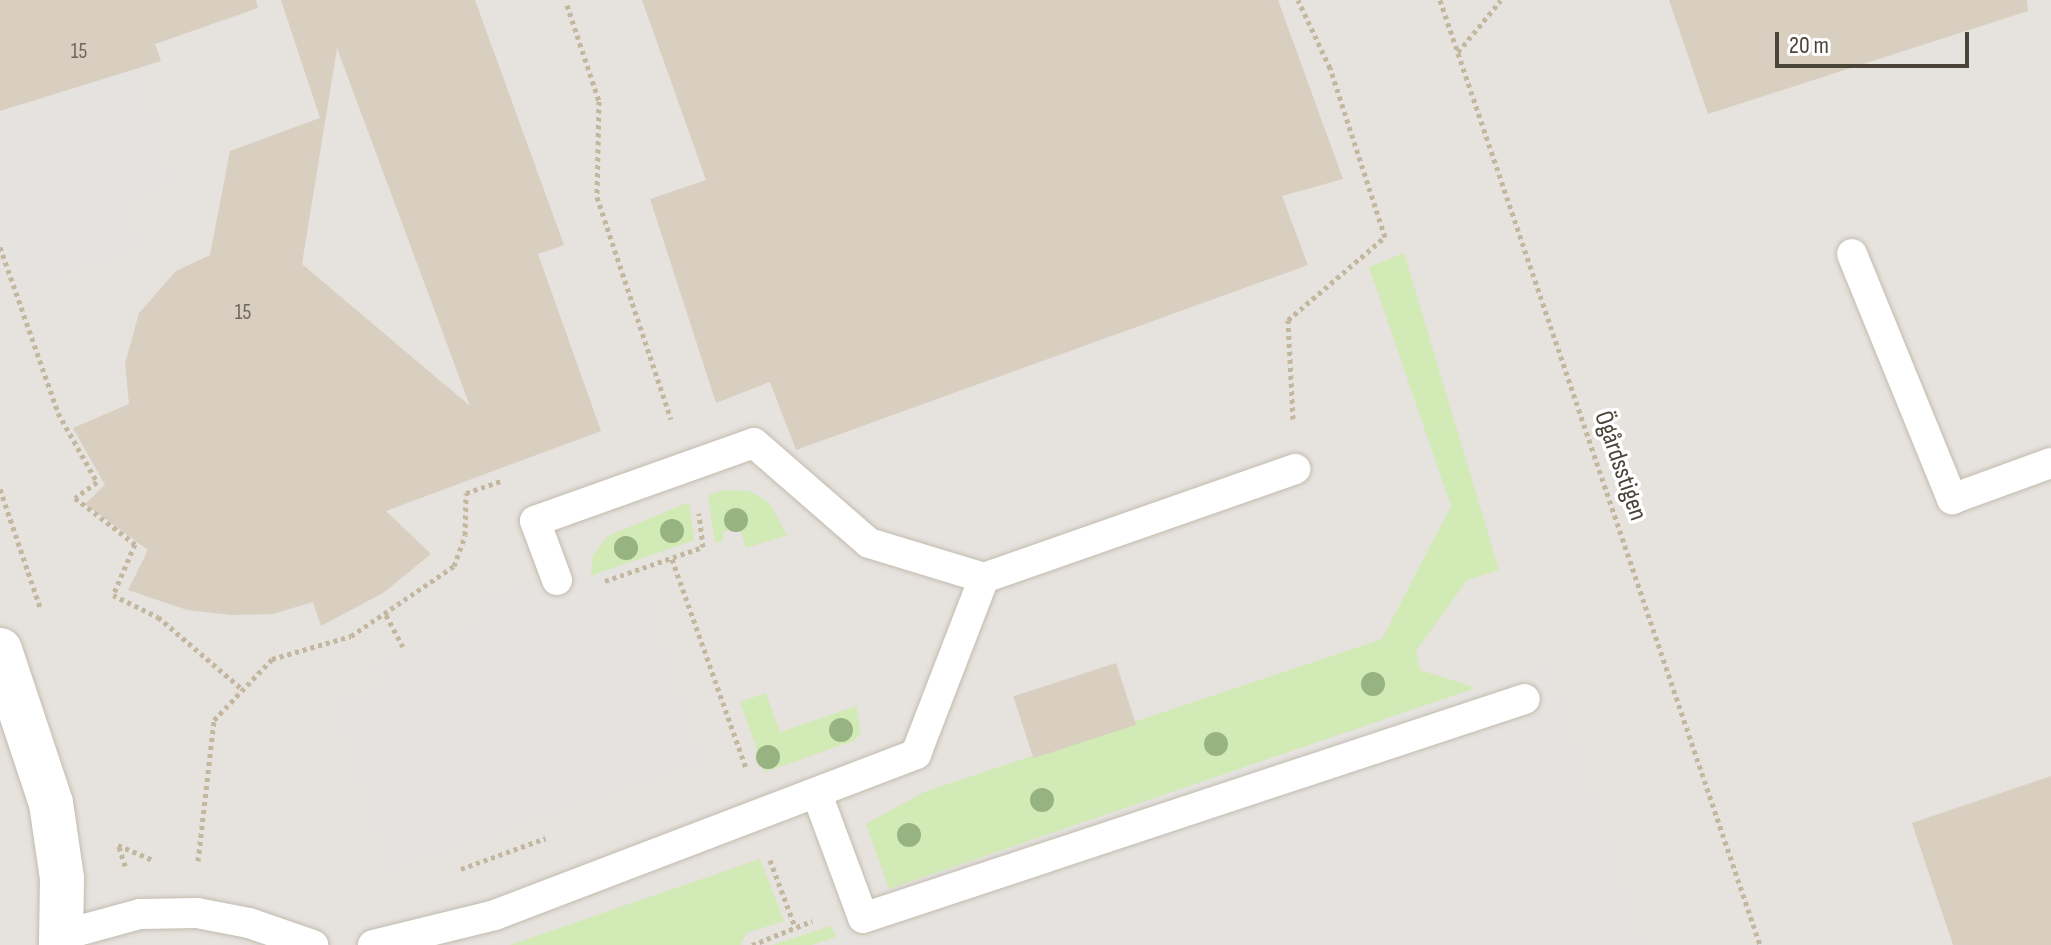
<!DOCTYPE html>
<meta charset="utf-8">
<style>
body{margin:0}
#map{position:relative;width:2051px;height:945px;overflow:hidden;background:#f6f3ec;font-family:"Sofia Sans Condensed",sans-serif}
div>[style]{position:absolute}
.industrial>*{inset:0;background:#e6e2dd;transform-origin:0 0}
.green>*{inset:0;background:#d2eab5}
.parking>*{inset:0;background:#e5e3e0}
.building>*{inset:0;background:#d8cfc1;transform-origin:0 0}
.path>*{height:5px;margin-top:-2.5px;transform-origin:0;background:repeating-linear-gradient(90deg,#c4b79f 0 4px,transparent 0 8px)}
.roads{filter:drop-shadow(0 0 2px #c2bbae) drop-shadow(0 0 2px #c2bbae)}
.lane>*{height:30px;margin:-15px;padding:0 15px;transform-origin:15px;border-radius:15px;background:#fff}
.street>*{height:44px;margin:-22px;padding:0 22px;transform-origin:22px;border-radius:22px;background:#fff}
.trees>*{width:24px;height:24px;margin:-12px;border-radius:50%;background:#97b381}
span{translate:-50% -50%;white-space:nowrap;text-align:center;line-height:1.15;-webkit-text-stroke:7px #fff;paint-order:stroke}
.number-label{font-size:22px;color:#6e675b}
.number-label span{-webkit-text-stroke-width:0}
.street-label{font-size:26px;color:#4b4439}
.scale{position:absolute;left:1775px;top:32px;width:194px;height:36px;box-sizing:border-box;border:4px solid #4b4439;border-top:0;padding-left:10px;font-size:24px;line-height:28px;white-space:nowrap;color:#4b4439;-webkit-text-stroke:6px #fff;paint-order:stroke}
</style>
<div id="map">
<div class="industrial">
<div style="left:0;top:0;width:2051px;height:945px"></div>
</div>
<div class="green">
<div style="clip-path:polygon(1404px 253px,1499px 570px,1467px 580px,1416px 651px,1420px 670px,1476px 688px,889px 889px,866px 824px,924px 792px,1382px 639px,1451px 506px,1369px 267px)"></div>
<div style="clip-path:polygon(725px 490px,749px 491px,769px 502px,787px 535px,746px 548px,739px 526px,723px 532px,723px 541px,715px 543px,708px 495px)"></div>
<div style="clip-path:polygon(689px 502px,694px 540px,591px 576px,593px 555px,608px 536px)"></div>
<div style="clip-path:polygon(766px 693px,780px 732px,856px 706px,861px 733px,853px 741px,765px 772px,740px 702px)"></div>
<div style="clip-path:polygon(760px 859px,784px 921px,746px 933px,741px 945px,510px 945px)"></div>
<div style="clip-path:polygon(831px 926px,836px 937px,812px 945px,772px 945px)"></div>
</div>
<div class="parking">
<div style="clip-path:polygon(139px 68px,176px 185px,129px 201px,143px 249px,21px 289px,0 223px,0 113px)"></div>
<div style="clip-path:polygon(635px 560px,705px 762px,388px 872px,331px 702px,379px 685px,373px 660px,483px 622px,475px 598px,523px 581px,591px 576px)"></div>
<div style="clip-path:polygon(1549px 663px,1645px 945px,812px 945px,836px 937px,889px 889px)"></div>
</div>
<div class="building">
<div style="clip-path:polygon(0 0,256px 0,258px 8px,155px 44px,161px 61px,0 111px)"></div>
<div style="clip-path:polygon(evenodd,281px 0,475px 0,564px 245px,538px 254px,601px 431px,386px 511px,431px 554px,383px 593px,321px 626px,313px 602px,273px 614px,231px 615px,187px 610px,128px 590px,148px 550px,85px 504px,105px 485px,73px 428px,129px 404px,125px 364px,139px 313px,176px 271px,210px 255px,230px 151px,320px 118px,281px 0,337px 48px,470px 406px,302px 264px,337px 48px)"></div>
<div style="clip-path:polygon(642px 0,1278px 0,1343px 179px,1282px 196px,1308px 265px,796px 450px,770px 382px,716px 403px,650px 199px,706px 180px)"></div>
<div style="clip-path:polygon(1669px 0,2027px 0,2028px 11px,1708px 114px)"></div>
<div style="left:1116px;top:663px;width:65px;height:108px;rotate:72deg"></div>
<div style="clip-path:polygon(2051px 776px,2051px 945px,1953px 945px,1912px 823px)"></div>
</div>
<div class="path">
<div style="left:1440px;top:0;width:998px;rotate:71.29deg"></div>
<div style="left:567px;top:5px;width:101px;rotate:71.6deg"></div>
<div style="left:599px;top:101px;width:96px;rotate:91.2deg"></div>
<div style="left:597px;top:197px;width:234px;rotate:71.6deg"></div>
<div style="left:1458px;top:52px;width:67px;rotate:-50.4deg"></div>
<div style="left:0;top:247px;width:176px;rotate:70.7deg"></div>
<div style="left:58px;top:413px;width:79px;rotate:60.5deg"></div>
<div style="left:97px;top:482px;width:27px;rotate:144deg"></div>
<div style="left:75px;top:498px;width:76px;rotate:37.5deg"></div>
<div style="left:135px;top:544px;width:56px;rotate:113.3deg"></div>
<div style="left:113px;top:595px;width:50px;rotate:26.1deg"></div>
<div style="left:158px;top:617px;width:111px;rotate:40.6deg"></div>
<div style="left:1293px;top:419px;width:99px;rotate:-92.9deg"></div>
<div style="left:1288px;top:320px;width:128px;rotate:-40.6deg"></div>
<div style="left:1385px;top:237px;width:178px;rotate:-108deg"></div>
<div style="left:1330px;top:68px;width:75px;rotate:-115.2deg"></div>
<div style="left:0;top:489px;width:128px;rotate:71.3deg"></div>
<div style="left:672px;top:559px;width:222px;rotate:70.5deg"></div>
<div style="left:605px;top:581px;width:104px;rotate:-19.1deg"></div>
<div style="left:703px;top:547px;width:34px;rotate:-97deg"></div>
<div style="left:386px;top:615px;width:38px;rotate:62deg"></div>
<div style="left:118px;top:845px;width:40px;rotate:23.4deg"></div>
<div style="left:119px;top:847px;width:22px;rotate:72deg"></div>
<div style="left:770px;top:860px;width:72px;rotate:69.5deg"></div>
<div style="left:198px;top:861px;width:142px;rotate:-83.5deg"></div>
<div style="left:214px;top:720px;width:84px;rotate:-46.4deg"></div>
<div style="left:272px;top:659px;width:82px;rotate:-16.2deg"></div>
<div style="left:351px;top:636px;width:125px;rotate:-34.2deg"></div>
<div style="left:454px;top:566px;width:33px;rotate:-70deg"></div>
<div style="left:465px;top:535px;width:42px;rotate:-88.6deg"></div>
<div style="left:466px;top:493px;width:39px;rotate:-19deg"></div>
<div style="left:461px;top:869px;width:90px;rotate:-20deg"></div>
<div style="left:752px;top:945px;width:65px;rotate:-21.8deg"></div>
</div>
<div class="roads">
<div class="lane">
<div style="left:1852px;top:254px;width:265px;rotate:67.8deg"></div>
<div style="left:1952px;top:499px;width:105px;rotate:-20deg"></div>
<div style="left:557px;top:580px;width:63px;rotate:-110.4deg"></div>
<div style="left:535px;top:521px;width:232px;rotate:-19.6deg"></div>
<div style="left:754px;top:443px;width:152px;rotate:41deg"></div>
<div style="left:869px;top:543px;width:120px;rotate:16.9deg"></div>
<div style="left:817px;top:794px;width:132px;rotate:69.6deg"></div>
<div style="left:863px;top:918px;width:697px;rotate:-18.31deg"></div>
<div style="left:63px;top:935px;width:80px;rotate:-15.3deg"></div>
<div style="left:140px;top:914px;width:57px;rotate:-1deg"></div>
<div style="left:197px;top:913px;width:53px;rotate:10.9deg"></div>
<div style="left:249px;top:923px;width:68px;rotate:19deg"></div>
<div style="left:373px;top:945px;width:126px;rotate:-13.8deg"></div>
<div style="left:495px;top:915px;width:451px;rotate:-20.9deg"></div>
<div style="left:916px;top:754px;width:189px;rotate:-68.9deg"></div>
<div style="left:984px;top:578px;width:330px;rotate:-19.3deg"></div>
</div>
<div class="street">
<div style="left:0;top:650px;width:161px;rotate:71.6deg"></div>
<div style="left:51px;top:803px;width:76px;rotate:81.7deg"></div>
<div style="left:62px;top:878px;width:67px;rotate:90.9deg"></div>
</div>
</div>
<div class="trees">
<div style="left:736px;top:520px"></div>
<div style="left:672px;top:531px"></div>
<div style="left:626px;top:548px"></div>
<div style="left:1373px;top:684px"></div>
<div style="left:841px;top:730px"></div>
<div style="left:1216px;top:744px"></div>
<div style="left:768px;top:757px"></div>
<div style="left:1042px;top:800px"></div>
<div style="left:909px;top:835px"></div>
</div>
<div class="number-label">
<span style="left:79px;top:52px">15</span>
<span style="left:243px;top:313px">15</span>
</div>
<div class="street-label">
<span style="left:1620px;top:466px;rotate:71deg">Ögårdsstigen</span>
</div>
<div class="scale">20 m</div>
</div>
